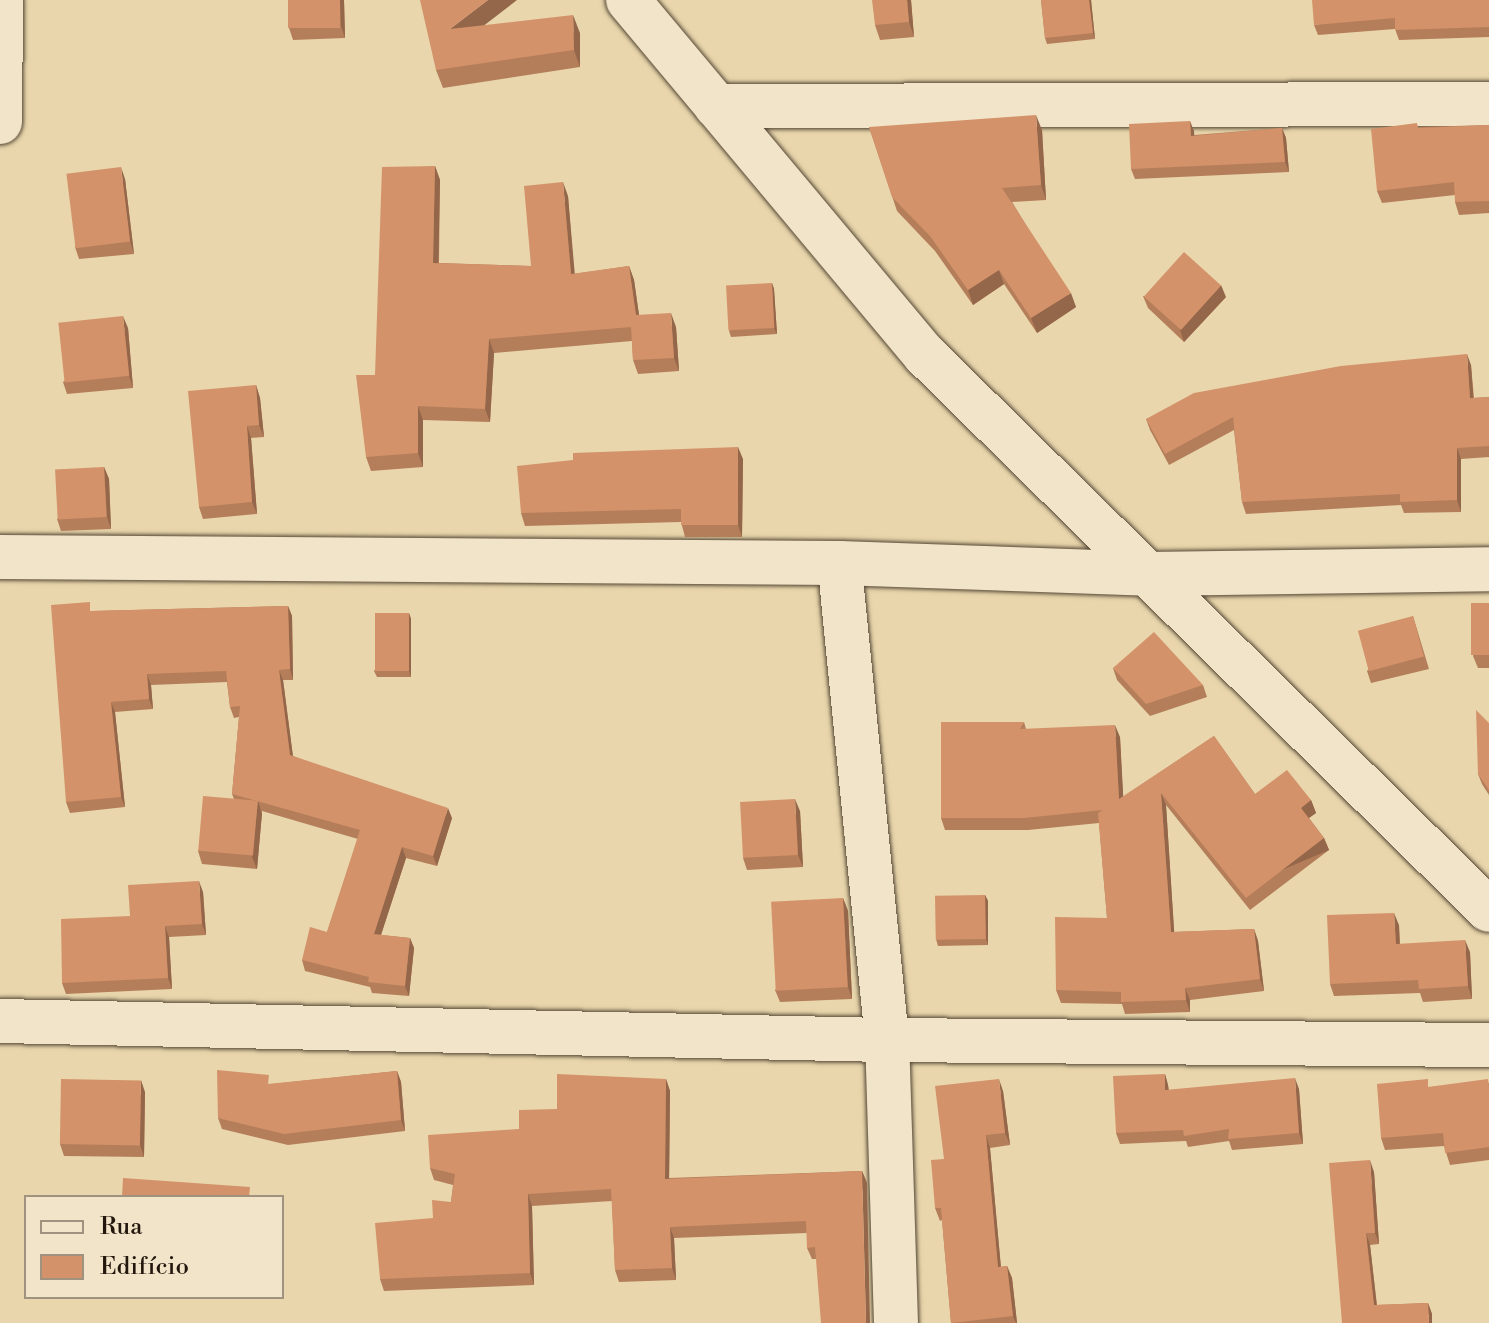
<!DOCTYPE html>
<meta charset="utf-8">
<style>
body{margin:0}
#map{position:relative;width:1489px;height:1323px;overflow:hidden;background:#e9d6ac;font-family:"Libre Bodoni",serif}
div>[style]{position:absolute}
.roads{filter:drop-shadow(0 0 2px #544735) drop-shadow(0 0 2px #544735)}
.minor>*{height:44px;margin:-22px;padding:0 22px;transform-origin:22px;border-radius:22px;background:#f1e4c9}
.secondary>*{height:44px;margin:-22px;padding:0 22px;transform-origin:22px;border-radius:22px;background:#f1e4c9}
.wall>*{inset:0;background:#b57e5a}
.shaded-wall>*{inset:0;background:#94664a;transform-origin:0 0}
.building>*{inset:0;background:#d39269;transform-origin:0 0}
span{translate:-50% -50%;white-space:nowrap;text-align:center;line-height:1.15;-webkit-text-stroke:6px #f1e4c9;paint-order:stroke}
.legend{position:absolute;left:24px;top:1195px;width:260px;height:104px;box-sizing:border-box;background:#f1e4c9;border:2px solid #9f927e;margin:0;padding:10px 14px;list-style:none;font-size:24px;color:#23170d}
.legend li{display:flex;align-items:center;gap:16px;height:40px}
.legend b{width:40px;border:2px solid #9f927e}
</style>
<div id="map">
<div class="roads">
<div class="minor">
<div style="left:716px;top:106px;width:773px;rotate:-0.15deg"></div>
<div style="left:0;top:122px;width:122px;rotate:-89.5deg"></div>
<div style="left:0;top:557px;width:839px;rotate:0.41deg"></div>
<div style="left:839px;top:563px;width:309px;rotate:2deg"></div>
<div style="left:1148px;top:574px;width:341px;rotate:-0.8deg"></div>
<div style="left:0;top:1021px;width:887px;rotate:1.23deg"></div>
<div style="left:887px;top:1040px;width:479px;rotate:-95.7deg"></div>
<div style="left:896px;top:1323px;width:283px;rotate:-91.8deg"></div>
<div style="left:887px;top:1040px;width:602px;rotate:0.48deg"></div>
</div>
<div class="secondary">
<div style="left:628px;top:0;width:463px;rotate:50.1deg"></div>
<div style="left:925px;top:355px;width:791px;rotate:44.54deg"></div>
</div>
</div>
<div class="wall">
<div style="clip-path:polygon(288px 0,344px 0,345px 38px,293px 40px,289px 28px)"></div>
<div style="clip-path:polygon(911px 0,914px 37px,880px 40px,875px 25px)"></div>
<div style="clip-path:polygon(1041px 0,1091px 0,1095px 39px,1047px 44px,1045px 38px)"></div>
<div style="clip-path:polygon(1489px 0,1489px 37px,1399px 40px,1395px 29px,1318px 35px,1314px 25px)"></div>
<div style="clip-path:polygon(484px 25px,580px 33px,580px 67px,443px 88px,436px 70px)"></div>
<div style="clip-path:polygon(1190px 121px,1194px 135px,1282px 128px,1286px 138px,1289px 172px,1135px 179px,1131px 169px)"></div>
<div style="clip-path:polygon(1489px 125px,1489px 213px,1459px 215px,1455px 202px,1455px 195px,1382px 203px,1377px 191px,1419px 127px)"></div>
<div style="clip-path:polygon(869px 127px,1042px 130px,1046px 200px,1012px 202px,1076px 307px,1037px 333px,1004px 284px,973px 305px,935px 251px,897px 211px)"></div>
<div style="clip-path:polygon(435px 166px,440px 180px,439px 263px,531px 266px,568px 196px,574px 274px,629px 266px,634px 280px,639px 315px,676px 327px,679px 371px,638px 374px,633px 360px,632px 341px,494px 353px,490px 422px,423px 420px,423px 467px,371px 471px,366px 457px,375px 375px)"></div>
<div style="clip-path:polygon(125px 179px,134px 254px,79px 259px,75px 247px)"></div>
<div style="clip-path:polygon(772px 283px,774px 289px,777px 334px,731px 337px,729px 331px)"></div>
<div style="clip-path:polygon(1143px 296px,1226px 297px,1184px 342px,1148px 308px)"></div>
<div style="clip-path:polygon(128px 328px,133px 388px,67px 394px,63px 382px)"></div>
<div style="clip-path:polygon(1471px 365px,1474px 398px,1489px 397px,1489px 457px,1461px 459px,1461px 512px,1404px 513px,1401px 505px,1246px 514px,1242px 502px,1234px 430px,1169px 465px,1150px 430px,1146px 419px)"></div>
<div style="clip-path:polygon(256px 385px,260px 398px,264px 437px,251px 438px,257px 514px,203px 519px,199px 507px)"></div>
<div style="clip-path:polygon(743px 459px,742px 537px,685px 537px,681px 522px,525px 526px,521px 513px)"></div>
<div style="clip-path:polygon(104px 467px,109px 479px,111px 529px,61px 531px,57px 519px)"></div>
<div style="clip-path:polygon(1489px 603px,1489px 668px,1478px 668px,1473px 656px)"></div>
<div style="clip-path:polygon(288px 606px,292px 616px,293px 680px,283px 680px,293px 756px,452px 818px,437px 866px,406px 858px,381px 935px,410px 938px,414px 948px,409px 996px,372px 993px,370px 987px,305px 971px,302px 960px,327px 932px,358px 839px,262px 811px,257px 869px,202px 864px,198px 851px,234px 799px,232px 794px,239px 717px,234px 718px,230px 707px,227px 682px,151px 685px,153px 709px,115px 712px,125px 807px,70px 813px,66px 802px,93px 611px)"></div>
<div style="clip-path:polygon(409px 613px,411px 619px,411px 677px,377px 677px,374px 671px)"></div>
<div style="clip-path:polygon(1413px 616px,1429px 669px,1371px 683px,1367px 671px)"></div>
<div style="clip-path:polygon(1113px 668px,1203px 685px,1207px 697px,1150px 716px,1117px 680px)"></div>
<div style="clip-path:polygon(1024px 722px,1026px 729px,1120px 737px,1123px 797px,1214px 736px,1255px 794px,1311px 800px,1316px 813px,1309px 818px,1324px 838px,1329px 850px,1250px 910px,1166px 805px,1174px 932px,1254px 929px,1258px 941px,1264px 991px,1190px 1000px,1190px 1012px,1125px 1014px,1122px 1004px,1061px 1003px,1056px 990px,1107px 918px,1099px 823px,1028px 830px,945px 830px,941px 818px)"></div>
<div style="clip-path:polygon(1489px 723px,1489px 795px,1482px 784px,1478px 774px)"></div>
<div style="clip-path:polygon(800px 811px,803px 867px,747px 870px,743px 858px)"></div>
<div style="clip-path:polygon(203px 892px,206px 935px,169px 937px,172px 989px,66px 994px,62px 983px,130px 916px)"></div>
<div style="clip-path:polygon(985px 895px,988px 901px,988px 945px,938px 946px,936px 939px)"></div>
<div style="clip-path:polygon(843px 898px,848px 911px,852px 999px,780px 1002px,775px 990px)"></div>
<div style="clip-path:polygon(1399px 925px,1400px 944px,1470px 952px,1472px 999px,1423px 1002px,1420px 993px,1334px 996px,1330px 984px)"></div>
<div style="clip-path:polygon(397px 1071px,401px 1082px,405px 1131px,288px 1145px,222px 1129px,218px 1118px,272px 1084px)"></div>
<div style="clip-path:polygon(1165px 1074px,1168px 1085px,1169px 1090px,1299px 1089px,1303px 1144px,1232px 1150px,1229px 1141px,1188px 1147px,1186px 1141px,1120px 1144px,1116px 1133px)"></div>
<div style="clip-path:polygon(666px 1079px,670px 1091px,669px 1178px,862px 1171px,867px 1183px,816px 1259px,812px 1259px,807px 1248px,807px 1233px,674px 1238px,676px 1280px,619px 1282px,615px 1270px,612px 1201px,532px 1206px,534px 1285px,384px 1291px,380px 1279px,433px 1218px,451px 1202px,453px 1185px,434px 1180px,430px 1168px,519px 1129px,557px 1109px)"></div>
<div style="clip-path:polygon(1489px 1083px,1489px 1160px,1450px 1165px,1444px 1146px,1385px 1150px,1381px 1138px,1431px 1087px)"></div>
<div style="clip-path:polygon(1003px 1091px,1010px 1145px,990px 1148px,1001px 1267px,1007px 1266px,1012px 1278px,1017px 1323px,951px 1323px,942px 1220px,940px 1221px,935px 1208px,944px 1159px)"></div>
<div style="clip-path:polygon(145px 1092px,144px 1157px,64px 1156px,60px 1144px)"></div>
<div style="clip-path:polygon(1374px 1172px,1379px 1244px,1370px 1245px,1377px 1305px,1428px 1303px,1432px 1314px,1342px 1323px)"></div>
</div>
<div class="shaded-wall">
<div style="clip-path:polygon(340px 0,344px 0,345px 38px,341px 26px)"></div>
<div style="clip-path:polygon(488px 0,517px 0,456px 47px,450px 29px)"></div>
<div style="clip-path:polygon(907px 0,911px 0,914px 37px,909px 22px)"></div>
<div style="clip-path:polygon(1089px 0,1091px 0,1095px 39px,1093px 33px)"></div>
<div style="clip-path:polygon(573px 15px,580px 33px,580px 67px,574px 50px)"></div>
<div style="clip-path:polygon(1036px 115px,1042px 130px,1046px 200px,1041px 185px)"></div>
<div style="clip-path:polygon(1190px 121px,1194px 131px,1195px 146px,1191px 136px)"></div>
<div style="clip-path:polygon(1282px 128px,1286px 138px,1289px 172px,1285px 162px)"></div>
<div style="clip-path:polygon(435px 166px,440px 180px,438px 277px,433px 263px)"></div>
<div style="clip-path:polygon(121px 167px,125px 179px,134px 254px,130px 241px)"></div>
<div style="clip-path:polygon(563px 182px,568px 196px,576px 288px,571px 274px)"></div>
<div style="clip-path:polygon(629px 266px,634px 280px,641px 329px,636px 315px)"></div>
<div style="clip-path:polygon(999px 270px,1004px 284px,973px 305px,968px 290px)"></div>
<div style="clip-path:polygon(772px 283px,774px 289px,777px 334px,774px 328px)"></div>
<div style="clip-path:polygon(1221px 285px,1226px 297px,1184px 342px,1180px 330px)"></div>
<div style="clip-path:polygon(1071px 293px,1076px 307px,1037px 333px,1031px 318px)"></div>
<div style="clip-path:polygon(671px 313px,676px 327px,679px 371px,674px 358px)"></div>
<div style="clip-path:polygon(123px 316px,128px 328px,133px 388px,129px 376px)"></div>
<div style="clip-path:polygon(489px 339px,494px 353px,490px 422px,485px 409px)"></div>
<div style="clip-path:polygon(1467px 354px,1471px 365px,1474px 409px,1470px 398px)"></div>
<div style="clip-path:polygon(256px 385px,260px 398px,264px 437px,259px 425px)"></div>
<div style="clip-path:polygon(418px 406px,423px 420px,423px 467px,418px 453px)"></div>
<div style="clip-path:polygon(247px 426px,251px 438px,257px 514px,252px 502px)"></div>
<div style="clip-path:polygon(738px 447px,743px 459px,742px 537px,738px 525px)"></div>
<div style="clip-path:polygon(1457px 448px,1461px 459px,1461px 512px,1457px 500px)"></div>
<div style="clip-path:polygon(104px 467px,109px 479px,111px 529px,107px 517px)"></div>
<div style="clip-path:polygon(288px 606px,292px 616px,293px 680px,290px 669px)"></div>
<div style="clip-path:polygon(409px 613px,411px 619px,411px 677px,409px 671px)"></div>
<div style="clip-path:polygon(279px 670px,283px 680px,294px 765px,290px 755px)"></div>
<div style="clip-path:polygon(147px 674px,151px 685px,153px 709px,149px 699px)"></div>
<div style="clip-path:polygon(111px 702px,115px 712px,125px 807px,121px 797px)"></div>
<div style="clip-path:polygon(1115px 725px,1120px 737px,1124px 811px,1119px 799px)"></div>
<div style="clip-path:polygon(1161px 793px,1166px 805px,1175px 944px,1171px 932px)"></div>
<div style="clip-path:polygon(795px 799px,800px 811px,803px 867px,798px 855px)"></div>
<div style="clip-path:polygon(1311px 800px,1316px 813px,1306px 820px,1301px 808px)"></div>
<div style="clip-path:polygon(258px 801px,262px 814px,257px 869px,252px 857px)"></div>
<div style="clip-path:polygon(448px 808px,452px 818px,437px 866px,433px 856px)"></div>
<div style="left:1324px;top:838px;width:13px;height:98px;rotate:67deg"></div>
<div style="clip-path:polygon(402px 847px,406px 858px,378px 944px,374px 934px)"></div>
<div style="clip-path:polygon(199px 881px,203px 892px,206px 935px,202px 924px)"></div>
<div style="clip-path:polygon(985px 895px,988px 901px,988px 945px,986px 939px)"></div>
<div style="clip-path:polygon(843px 898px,848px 911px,852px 999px,848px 987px)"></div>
<div style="clip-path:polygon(1394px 913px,1399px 925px,1400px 956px,1396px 944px)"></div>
<div style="clip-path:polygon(165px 926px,169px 937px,172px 989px,168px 978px)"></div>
<div style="clip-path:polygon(1254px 929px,1258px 941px,1264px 991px,1260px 979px)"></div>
<div style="clip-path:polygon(410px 938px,414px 948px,409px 996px,405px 986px)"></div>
<div style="clip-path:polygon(1465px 940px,1470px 952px,1472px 999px,1468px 986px)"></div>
<div style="clip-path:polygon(1185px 988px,1190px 1000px,1190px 1012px,1186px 1000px)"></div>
<div style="clip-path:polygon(397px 1071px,401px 1082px,405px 1131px,401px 1120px)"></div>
<div style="clip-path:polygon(1165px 1074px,1168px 1085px,1169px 1101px,1165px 1090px)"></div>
<div style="clip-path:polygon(1295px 1078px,1299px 1089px,1303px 1144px,1299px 1133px)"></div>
<div style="clip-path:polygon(666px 1079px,670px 1091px,669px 1190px,665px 1179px)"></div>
<div style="clip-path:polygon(999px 1079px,1003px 1091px,1010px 1145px,1005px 1133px)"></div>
<div style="clip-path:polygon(141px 1080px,145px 1092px,144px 1157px,140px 1145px)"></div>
<div style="clip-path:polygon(986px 1135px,990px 1148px,1002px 1280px,998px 1267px)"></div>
<div style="clip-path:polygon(1370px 1160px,1374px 1172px,1379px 1244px,1375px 1233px)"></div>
<div style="clip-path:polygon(862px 1171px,867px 1183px,870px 1323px,866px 1323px)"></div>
<div style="clip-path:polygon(528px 1194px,532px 1206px,534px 1285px,530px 1273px)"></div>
<div style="clip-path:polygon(670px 1227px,674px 1238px,676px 1280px,672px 1268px)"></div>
<div style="clip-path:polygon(1366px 1233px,1370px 1245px,1378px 1317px,1374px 1305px)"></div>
<div style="clip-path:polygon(1007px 1266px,1012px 1278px,1017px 1323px,1016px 1323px,1013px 1316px)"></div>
<div style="clip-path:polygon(1428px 1303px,1432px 1314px,1432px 1323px,1429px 1323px)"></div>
</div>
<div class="building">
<div style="left:288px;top:0;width:52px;height:28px"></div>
<div style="clip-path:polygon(420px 0,488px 0,450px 29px,573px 15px,574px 50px,436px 70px)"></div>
<div style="clip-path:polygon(872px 0,907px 0,909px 22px,875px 25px)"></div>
<div style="clip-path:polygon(1041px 0,1089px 0,1093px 33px,1045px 38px)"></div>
<div style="clip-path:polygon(1312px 0,1489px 0,1489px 27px,1395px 30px,1395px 18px,1314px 25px)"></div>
<div style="clip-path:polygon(1036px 115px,1041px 185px,1002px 188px,1071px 293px,1031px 318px,999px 270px,968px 290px,930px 236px,892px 197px,869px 127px)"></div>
<div style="clip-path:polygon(1190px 121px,1191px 136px,1282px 128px,1285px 162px,1131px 169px,1129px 124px)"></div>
<div style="clip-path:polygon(1417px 123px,1418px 128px,1489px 125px,1489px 201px,1455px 202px,1454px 182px,1377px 191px,1371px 129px)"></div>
<div style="clip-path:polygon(435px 166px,433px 263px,531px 266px,524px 186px,563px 182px,571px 274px,629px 266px,636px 315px,671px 313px,674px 358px,633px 360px,631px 327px,489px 339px,485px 409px,418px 406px,418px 453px,366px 457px,356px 375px,375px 375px,382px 167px)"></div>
<div style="left:121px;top:167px;width:75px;height:55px;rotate:83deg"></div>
<div style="left:1184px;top:252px;width:50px;height:60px;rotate:42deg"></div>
<div style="left:772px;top:283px;width:45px;height:46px;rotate:87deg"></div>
<div style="left:123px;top:316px;width:60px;height:65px;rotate:84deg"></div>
<div style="clip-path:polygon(1467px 354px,1470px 398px,1489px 397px,1489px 446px,1457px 448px,1457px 500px,1400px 502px,1400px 494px,1242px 502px,1233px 417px,1165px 454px,1146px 419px,1194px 393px,1341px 366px)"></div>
<div style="clip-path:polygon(256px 385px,259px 425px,247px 426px,252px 502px,199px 507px,188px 391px)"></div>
<div style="clip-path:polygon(738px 447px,738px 525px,681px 525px,681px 509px,521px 513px,517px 466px,573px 460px,573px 453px)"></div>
<div style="left:104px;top:467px;width:50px;height:49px;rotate:87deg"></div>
<div style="clip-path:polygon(90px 602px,90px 611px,288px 606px,290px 669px,279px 670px,290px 755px,448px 808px,433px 856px,402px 847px,374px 934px,410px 938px,405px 986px,368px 982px,369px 977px,302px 960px,310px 927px,327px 932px,360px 830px,232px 794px,240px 706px,230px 707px,226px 671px,147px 674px,149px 699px,111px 702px,121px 797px,66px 802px,51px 605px)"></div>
<div style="left:1489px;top:603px;width:52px;height:18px;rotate:90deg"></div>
<div style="left:375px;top:613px;width:34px;height:58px"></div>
<div style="left:1413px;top:616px;width:42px;height:57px;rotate:75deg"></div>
<div style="clip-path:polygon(1154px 632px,1203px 685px,1146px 704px,1113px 668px)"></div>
<div style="clip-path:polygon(1476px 710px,1489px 723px,1489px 790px,1478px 774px)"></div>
<div style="clip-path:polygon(941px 722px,1024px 722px,1020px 729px,1115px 725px,1119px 799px,1214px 736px,1255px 794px,1287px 770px,1311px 800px,1301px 808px,1324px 838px,1246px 898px,1161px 793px,1171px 932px,1254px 929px,1260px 979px,1185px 988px,1186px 1000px,1121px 1002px,1121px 992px,1056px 990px,1055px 917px,1107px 918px,1098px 813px,1103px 810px,1024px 818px,941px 818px)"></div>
<div style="left:203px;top:796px;width:55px;height:55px;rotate:5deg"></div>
<div style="left:795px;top:799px;width:56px;height:55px;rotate:87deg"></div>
<div style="clip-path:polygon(199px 881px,202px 924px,165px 926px,168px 978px,62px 983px,61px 919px,130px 916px,128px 885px)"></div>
<div style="left:985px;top:895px;width:44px;height:50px;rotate:89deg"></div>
<div style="left:843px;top:898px;width:89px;height:72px;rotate:87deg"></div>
<div style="clip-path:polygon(1394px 913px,1396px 944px,1465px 940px,1468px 986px,1419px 989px,1418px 980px,1330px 984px,1327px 915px)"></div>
<div style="clip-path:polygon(217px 1070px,269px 1075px,268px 1084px,397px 1071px,401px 1120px,284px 1134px,218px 1118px)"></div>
<div style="clip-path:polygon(557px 1074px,666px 1079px,665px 1179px,862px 1171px,866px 1323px,821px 1323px,815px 1247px,807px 1248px,806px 1221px,670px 1227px,672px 1268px,615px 1270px,611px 1189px,528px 1194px,530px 1273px,380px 1279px,375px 1223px,433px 1218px,432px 1200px,451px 1202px,455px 1174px,430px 1168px,428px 1135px,519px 1129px,519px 1110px,557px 1109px)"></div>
<div style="clip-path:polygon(1165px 1074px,1165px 1090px,1295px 1078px,1299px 1133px,1228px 1139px,1229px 1129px,1184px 1136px,1183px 1130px,1116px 1133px,1113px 1076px)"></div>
<div style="left:61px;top:1079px;width:80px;height:65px;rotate:1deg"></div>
<div style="clip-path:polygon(999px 1079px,1005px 1133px,986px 1135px,998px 1267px,1007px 1266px,1013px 1316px,951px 1323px,941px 1208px,935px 1208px,931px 1160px,944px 1159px,935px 1086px)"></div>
<div style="clip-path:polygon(1428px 1079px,1428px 1087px,1488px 1079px,1489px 1086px,1489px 1147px,1445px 1153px,1443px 1133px,1381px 1138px,1377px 1084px)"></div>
<div style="clip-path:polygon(1370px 1160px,1375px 1233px,1366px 1233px,1374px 1305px,1428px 1303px,1429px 1323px,1342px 1323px,1329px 1163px)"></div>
<div style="clip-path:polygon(123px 1178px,250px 1187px,249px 1197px,122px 1197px)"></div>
</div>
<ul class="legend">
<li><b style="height:10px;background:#f1e4c9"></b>Rua</li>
<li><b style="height:22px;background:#d39269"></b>Edifício</li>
</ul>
</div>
